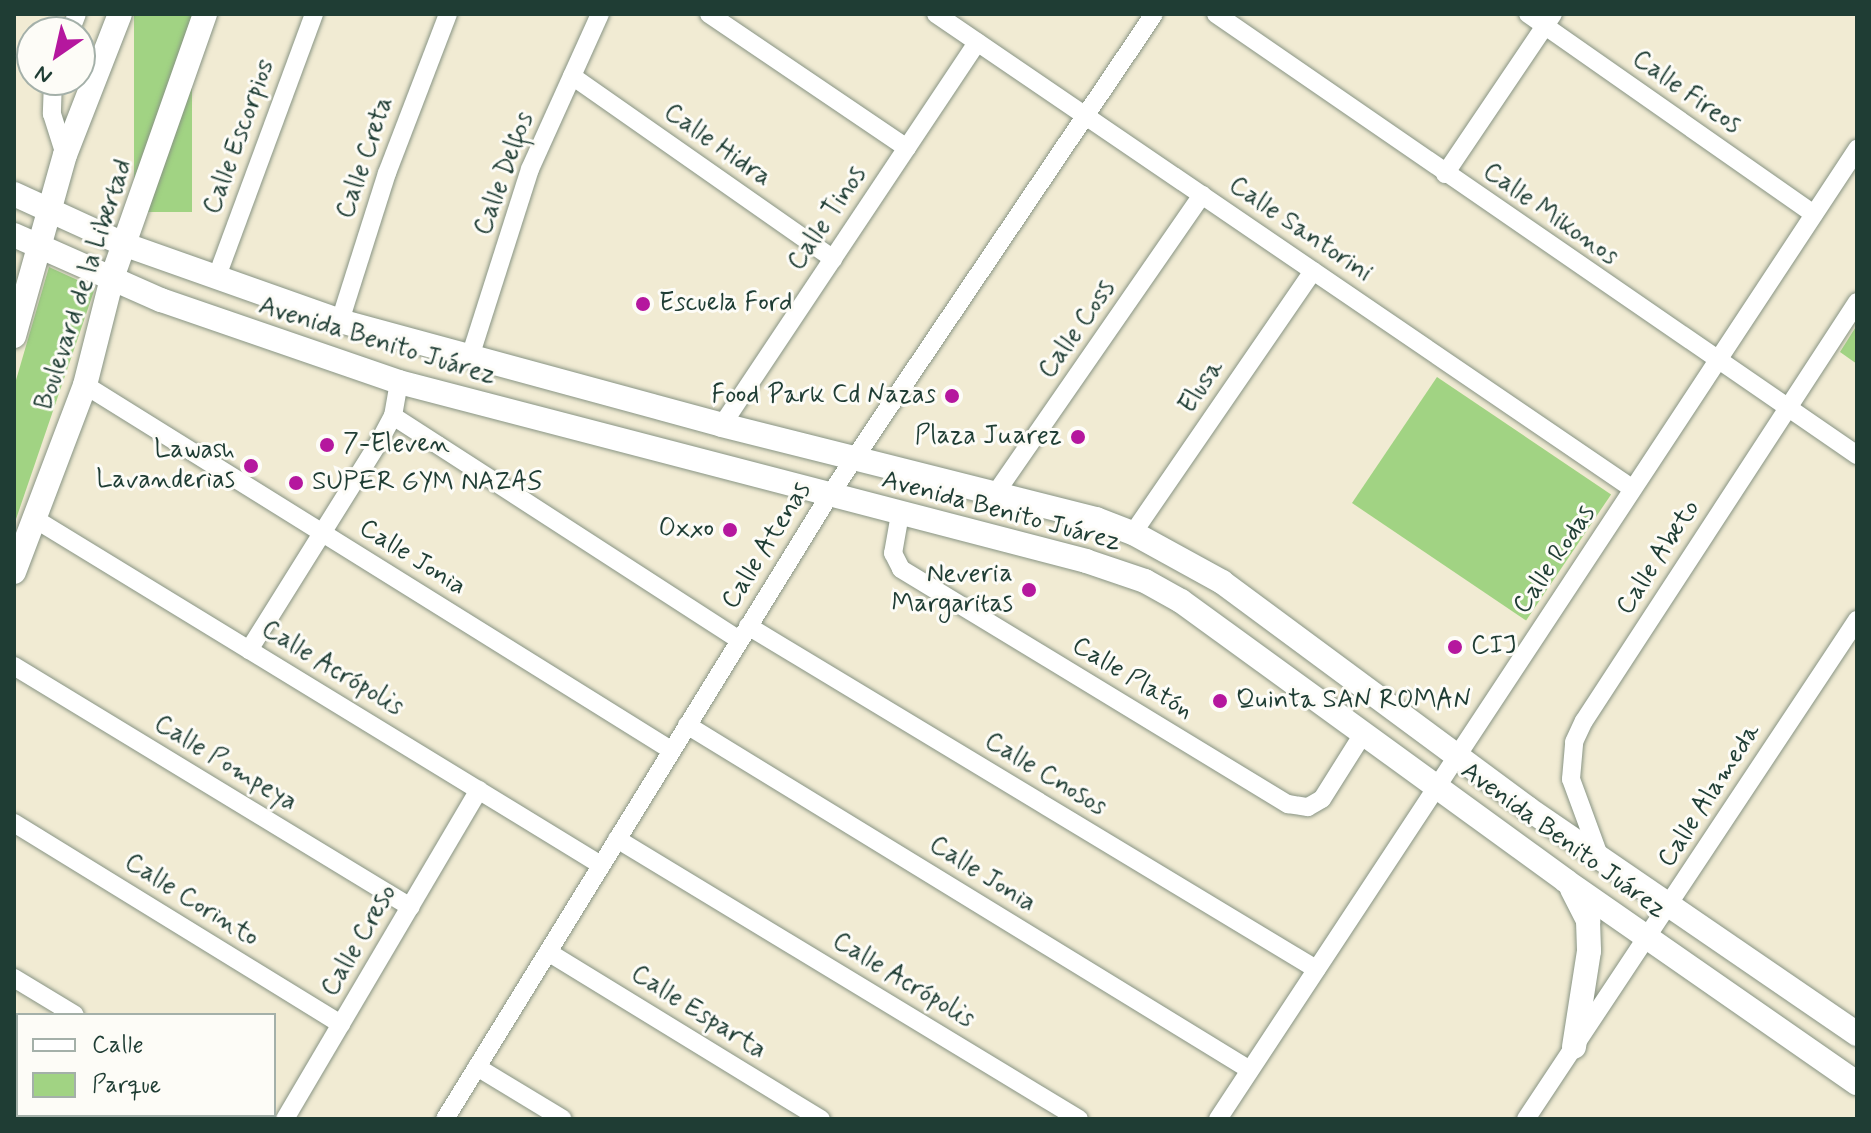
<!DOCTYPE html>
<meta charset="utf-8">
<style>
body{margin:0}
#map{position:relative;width:1871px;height:1133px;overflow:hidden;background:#f1ebd3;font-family:Mynerve,sans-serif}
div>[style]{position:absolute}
.green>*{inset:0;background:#a1d383;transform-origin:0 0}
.roads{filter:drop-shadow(0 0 2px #889484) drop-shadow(0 0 2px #889484)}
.minor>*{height:18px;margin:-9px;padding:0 9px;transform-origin:9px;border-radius:9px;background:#fff}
.major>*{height:24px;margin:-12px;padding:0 12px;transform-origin:12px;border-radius:12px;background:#fff}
.dots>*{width:22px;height:22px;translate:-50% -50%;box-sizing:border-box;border:4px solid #fdfcf7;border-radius:50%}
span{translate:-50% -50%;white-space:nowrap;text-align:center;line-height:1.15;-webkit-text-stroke:6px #fdfcf7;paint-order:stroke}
.street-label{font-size:26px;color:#1f3d34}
.poi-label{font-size:26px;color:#1f3d34}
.left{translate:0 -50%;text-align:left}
.right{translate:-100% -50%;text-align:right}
.frame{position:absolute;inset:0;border:16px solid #1f3d34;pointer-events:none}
.legend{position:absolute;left:16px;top:1013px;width:260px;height:104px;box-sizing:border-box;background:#fdfcf7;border:2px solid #a4b0a9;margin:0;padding:10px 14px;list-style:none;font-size:24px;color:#1f3d34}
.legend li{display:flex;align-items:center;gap:16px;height:40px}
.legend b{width:40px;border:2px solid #a4b0a9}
.north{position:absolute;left:16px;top:16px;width:80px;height:80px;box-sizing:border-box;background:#fdfcf7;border:2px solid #a4b0a9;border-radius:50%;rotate:214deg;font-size:22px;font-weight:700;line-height:32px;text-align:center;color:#1f3d34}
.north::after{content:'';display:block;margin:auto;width:28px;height:36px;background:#b5179e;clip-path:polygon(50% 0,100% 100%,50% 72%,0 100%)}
</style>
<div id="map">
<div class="green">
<div style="left:134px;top:14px;width:58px;height:198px"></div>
<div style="clip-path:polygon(49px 267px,95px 288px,14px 525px,14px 387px)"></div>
<div style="clip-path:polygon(1857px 325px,1857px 364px,1840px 352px)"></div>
<div style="left:1437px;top:377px;width:210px;height:152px;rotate:34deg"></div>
</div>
<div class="roads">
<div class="minor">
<div style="left:709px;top:14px;width:239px;rotate:34.1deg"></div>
<div style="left:936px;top:14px;width:843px;rotate:34.27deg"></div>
<div style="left:1216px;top:14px;width:778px;rotate:34.53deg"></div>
<div style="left:1528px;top:14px;width:349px;rotate:35deg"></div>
<div style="left:70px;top:32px;width:19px;rotate:-69deg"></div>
<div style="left:572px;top:76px;width:319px;rotate:35deg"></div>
<div style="left:53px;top:80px;width:34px;rotate:92deg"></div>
<div style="left:52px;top:114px;width:43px;rotate:72.4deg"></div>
<div style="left:1445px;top:174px;width:193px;rotate:-56deg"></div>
<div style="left:216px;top:279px;width:283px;rotate:-69.7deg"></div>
<div style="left:340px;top:321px;width:155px;rotate:-72.4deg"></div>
<div style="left:387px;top:173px;width:170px;rotate:-69deg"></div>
<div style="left:470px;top:357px;width:197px;rotate:-72.3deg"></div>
<div style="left:530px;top:169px;width:170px;rotate:-65.7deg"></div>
<div style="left:85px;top:385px;width:690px;rotate:31.92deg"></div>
<div style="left:393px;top:416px;width:412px;rotate:32.9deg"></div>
<div style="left:722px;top:425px;width:460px;rotate:-56.3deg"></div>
<div style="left:995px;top:494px;width:364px;rotate:-55.3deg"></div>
<div style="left:900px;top:514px;width:40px;rotate:100deg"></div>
<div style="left:893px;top:553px;width:18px;rotate:63deg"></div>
<div style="left:901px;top:569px;width:453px;rotate:31.3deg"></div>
<div style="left:1288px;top:804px;width:20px;rotate:9deg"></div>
<div style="left:1308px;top:807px;width:16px;rotate:-30deg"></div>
<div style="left:1322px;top:799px;width:77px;rotate:-57.8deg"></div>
<div style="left:35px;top:519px;width:663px;rotate:31.44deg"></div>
<div style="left:1133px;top:533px;width:318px;rotate:-55.5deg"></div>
<div style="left:748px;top:626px;width:664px;rotate:31.13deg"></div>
<div style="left:249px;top:650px;width:245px;rotate:-58deg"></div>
<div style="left:379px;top:442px;width:30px;rotate:-62deg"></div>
<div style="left:393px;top:416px;width:35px;rotate:-80deg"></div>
<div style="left:14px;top:666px;width:464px;rotate:31.3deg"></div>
<div style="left:687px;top:725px;width:660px;rotate:31.5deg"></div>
<div style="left:14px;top:823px;width:384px;rotate:31.6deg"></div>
<div style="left:617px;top:839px;width:540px;rotate:31.22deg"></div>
<div style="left:1600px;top:858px;width:84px;rotate:-110.2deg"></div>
<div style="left:1571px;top:779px;width:37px;rotate:-85deg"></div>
<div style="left:1574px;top:742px;width:23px;rotate:-65deg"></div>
<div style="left:1584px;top:721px;width:500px;rotate:-56.91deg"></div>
<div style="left:548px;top:952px;width:320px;rotate:31.5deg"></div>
<div style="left:14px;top:978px;width:71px;rotate:31.2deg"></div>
<div style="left:477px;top:1067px;width:100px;rotate:31.2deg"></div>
<div style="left:238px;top:1115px;width:8px;rotate:30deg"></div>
<div style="left:285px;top:1119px;width:382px;rotate:-59.5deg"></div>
<div style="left:445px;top:1119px;width:732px;rotate:-58.35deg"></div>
<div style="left:829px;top:496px;width:581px;rotate:-56.01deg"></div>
<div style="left:1218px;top:1119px;width:1162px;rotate:-56.62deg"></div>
<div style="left:1526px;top:1119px;width:599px;rotate:-56.44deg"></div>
</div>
<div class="major">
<div style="left:14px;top:194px;width:120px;rotate:24.6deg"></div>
<div style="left:123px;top:244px;width:230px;rotate:19.5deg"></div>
<div style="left:340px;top:321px;width:396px;rotate:15.2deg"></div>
<div style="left:722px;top:425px;width:386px;rotate:14.1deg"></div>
<div style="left:1096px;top:519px;width:40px;rotate:21deg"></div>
<div style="left:1133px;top:533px;width:102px;rotate:28.8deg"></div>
<div style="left:1222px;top:582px;width:380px;rotate:36.5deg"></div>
<div style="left:1527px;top:808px;width:400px;rotate:34.4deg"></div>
<div style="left:14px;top:235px;width:161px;rotate:23.9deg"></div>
<div style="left:161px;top:300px;width:252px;rotate:19deg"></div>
<div style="left:399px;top:382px;width:710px;rotate:14.6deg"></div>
<div style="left:1086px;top:561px;width:62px;rotate:18.7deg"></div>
<div style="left:1145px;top:581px;width:41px;rotate:29.1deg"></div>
<div style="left:1181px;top:601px;width:476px;rotate:36deg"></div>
<div style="left:1566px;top:881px;width:354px;rotate:34.8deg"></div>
<div style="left:14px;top:336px;width:188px;rotate:-74.3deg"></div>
<div style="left:65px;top:155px;width:151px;rotate:-68.7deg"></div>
<div style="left:14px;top:572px;width:200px;rotate:-69.2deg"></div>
<div style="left:85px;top:385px;width:110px;rotate:-75.8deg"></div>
<div style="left:112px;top:278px;width:280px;rotate:-70.6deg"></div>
<div style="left:1572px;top:889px;width:36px;rotate:63deg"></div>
<div style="left:1588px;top:921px;width:30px;rotate:88deg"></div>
<div style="left:1589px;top:951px;width:97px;rotate:98.9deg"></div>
</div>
</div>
<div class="dots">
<div style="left:643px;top:304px;background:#b5179e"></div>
<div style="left:952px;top:396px;background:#b5179e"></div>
<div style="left:1078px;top:437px;background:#b5179e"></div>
<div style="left:327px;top:445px;background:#b5179e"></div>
<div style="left:251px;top:466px;background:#b5179e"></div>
<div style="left:296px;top:483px;background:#b5179e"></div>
<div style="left:730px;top:530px;background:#b5179e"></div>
<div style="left:1029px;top:590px;background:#b5179e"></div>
<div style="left:1455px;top:647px;background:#b5179e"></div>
<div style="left:1220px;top:701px;background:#b5179e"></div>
</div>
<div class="street-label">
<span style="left:1686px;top:93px;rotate:35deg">Calle Fireos</span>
<span style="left:240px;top:137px;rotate:-70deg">Calle Escorpios</span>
<span style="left:717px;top:146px;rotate:35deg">Calle Hidra</span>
<span style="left:366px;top:158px;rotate:-71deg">Calle Creta</span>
<span style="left:505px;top:174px;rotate:-70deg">Calle Delfos</span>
<span style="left:1550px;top:215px;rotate:35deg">Calle Mikonos</span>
<span style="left:828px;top:219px;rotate:-56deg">Calle Tinos</span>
<span style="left:1300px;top:230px;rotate:34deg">Calle Santorini</span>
<span style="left:85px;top:285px;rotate:-72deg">Boulevard de la Libertad</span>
<span style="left:1078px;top:330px;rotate:-55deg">Calle Coss</span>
<span style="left:377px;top:342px;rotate:17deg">Avenida Benito Juárez</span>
<span style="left:1202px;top:387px;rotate:-56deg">Elusa</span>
<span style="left:1001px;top:512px;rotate:15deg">Avenida Benito Juárez</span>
<span style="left:767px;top:546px;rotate:-58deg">Calle Atenas</span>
<span style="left:412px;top:558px;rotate:32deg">Calle Jonia</span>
<span style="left:1659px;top:558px;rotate:-57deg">Calle Abeto</span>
<span style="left:1555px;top:560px;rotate:-56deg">Calle Rodas</span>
<span style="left:332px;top:669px;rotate:31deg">Calle Acrópolis</span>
<span style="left:1132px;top:679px;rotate:31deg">Calle Platón</span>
<span style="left:225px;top:764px;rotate:31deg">Calle Pompeya</span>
<span style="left:1045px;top:775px;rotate:31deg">Calle Cnosos</span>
<span style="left:1710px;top:796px;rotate:-57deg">Calle Alameda</span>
<span style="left:1563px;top:841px;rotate:36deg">Avenida Benito Juárez</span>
<span style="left:982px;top:875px;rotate:32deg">Calle Jonia</span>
<span style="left:191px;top:901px;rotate:32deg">Calle Corinto</span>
<span style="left:360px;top:941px;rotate:-60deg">Calle Creso</span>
<span style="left:903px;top:981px;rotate:31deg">Calle Acrópolis</span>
<span style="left:698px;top:1013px;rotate:32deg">Calle Esparta</span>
</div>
<div class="poi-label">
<span class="left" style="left:659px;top:304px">Escuela Ford</span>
<span class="right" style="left:936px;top:396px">Food Park Cd Nazas</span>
<span class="right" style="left:1062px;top:437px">Plaza Juarez</span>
<span class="left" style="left:343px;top:445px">7-Eleven</span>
<span class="right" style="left:235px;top:466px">Lawash<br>Lavanderias</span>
<span class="left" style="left:312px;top:483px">SUPER GYM NAZAS</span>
<span class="right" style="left:714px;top:530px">Oxxo</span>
<span class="right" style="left:1013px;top:590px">Neveria<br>Margaritas</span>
<span class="left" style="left:1471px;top:647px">CIJ</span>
<span class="left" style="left:1236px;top:701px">Quinta SAN ROMAN</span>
</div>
<div class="frame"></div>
<ul class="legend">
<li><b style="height:10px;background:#fff"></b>Calle</li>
<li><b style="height:22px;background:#a1d383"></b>Parque</li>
</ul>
<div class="north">N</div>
</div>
